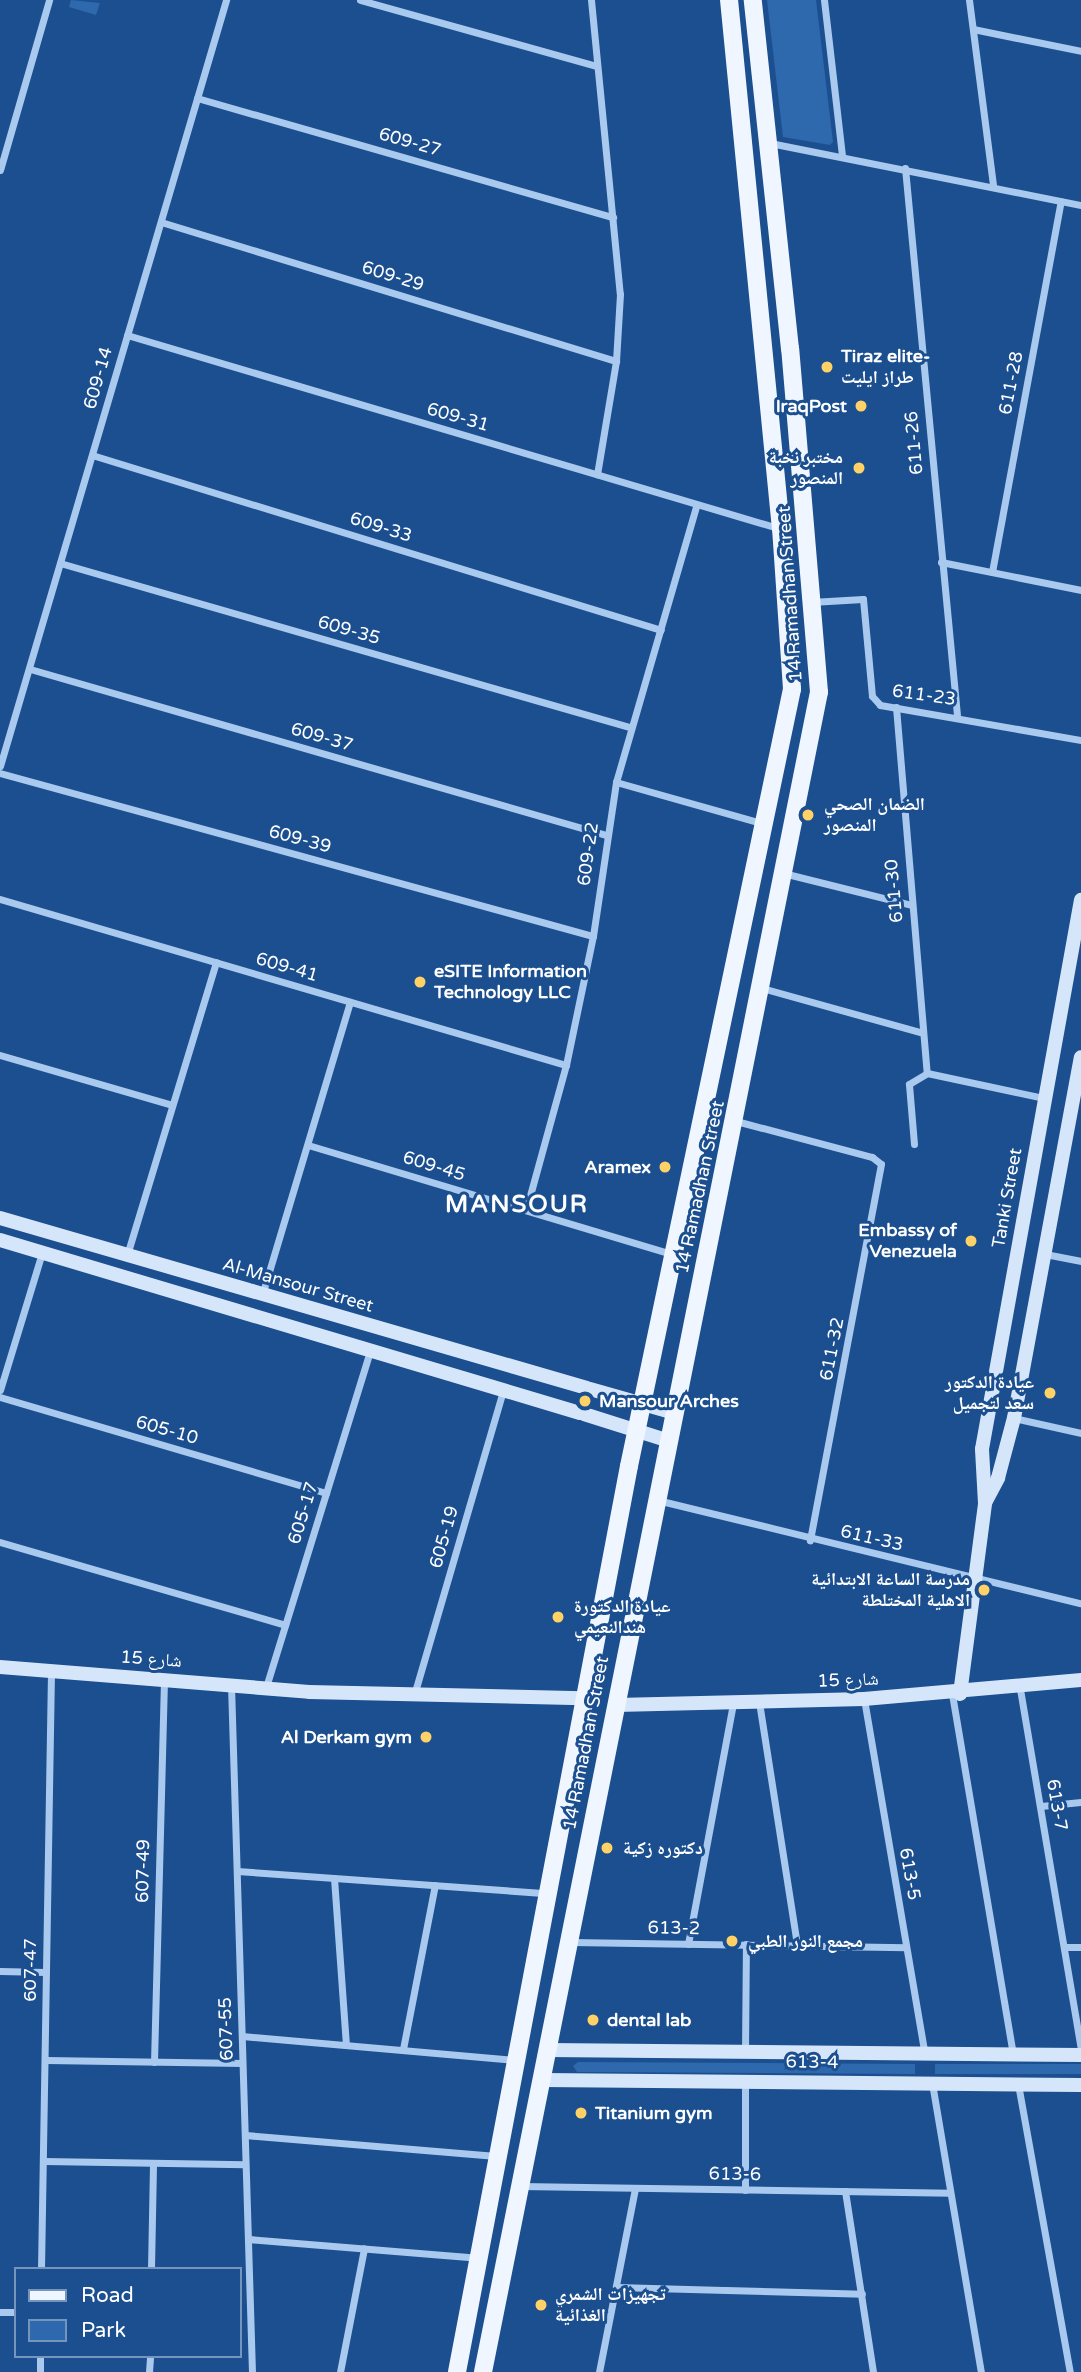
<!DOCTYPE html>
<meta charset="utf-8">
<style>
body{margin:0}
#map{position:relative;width:1081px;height:2372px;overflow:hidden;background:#1b4f8f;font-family:"Varela Round","Noto Naskh Arabic",sans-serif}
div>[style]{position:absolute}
.green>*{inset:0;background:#2e69ad;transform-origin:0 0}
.street>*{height:7px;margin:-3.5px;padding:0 3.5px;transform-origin:3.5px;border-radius:3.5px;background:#a9c9ee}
.secondary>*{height:14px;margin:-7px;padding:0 7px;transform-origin:7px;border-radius:7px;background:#d6e6fa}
.primary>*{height:18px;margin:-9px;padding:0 9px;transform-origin:9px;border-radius:9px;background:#f0f6ff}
.dots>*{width:19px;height:19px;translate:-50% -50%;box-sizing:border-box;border:4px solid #1b4f8f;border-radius:50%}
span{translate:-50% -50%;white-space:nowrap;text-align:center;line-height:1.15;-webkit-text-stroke:6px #1b4f8f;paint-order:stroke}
.street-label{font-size:18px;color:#fff}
.poi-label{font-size:18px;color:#fff;font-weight:700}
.left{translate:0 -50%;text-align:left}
.right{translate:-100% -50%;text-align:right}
.district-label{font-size:24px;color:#fff;font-weight:700;letter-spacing:2px}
.legend{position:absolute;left:14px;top:2267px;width:228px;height:91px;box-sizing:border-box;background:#1b4f8f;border:2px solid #7695bc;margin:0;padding:9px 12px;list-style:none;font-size:21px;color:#fff}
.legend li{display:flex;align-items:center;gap:14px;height:35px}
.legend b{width:35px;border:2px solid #7695bc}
</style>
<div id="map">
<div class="green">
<div style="clip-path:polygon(71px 0,100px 3px,96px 15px,69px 7px)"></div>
<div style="clip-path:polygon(767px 0,816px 0,833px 142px,830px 145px,783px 137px)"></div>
<div style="clip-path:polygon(578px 2062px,915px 2064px,915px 2074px,577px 2072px,573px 2066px)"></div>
<div style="left:935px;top:2064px;width:146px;height:10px"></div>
</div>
<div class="street">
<div style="left:360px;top:0;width:245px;rotate:15.6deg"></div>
<div style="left:591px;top:0;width:295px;rotate:84.4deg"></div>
<div style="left:620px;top:294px;width:67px;rotate:93.4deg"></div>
<div style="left:616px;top:361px;width:115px;rotate:99.5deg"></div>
<div style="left:824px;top:0;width:157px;rotate:83.4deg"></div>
<div style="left:969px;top:0;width:188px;rotate:82.6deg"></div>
<div style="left:973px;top:29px;width:110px;rotate:11.5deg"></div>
<div style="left:197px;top:98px;width:433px;rotate:16deg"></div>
<div style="left:770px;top:143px;width:317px;rotate:11.3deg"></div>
<div style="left:905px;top:168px;width:549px;rotate:84.57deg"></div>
<div style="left:0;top:170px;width:177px;rotate:-73.9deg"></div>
<div style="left:161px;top:222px;width:476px;rotate:17deg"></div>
<div style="left:127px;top:335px;width:682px;rotate:16.52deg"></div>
<div style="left:92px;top:455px;width:595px;rotate:17.1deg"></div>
<div style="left:941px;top:562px;width:143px;rotate:11.3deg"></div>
<div style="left:60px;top:563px;width:592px;rotate:16.08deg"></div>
<div style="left:992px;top:572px;width:377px;rotate:-79.5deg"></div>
<div style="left:811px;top:602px;width:52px;rotate:-3.3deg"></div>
<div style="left:863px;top:599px;width:97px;rotate:84.7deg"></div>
<div style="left:872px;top:696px;width:12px;rotate:48deg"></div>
<div style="left:880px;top:705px;width:204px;rotate:9.9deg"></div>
<div style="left:30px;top:669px;width:599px;rotate:16.08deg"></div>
<div style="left:896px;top:707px;width:367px;rotate:85.2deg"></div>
<div style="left:0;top:766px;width:799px;rotate:-73.56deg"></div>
<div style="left:0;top:773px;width:615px;rotate:15.37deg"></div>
<div style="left:616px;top:782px;width:154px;rotate:15.8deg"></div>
<div style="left:783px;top:873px;width:132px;rotate:14deg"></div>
<div style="left:0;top:899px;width:590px;rotate:16.35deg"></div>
<div style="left:762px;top:988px;width:167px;rotate:15.6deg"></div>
<div style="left:0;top:1055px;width:179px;rotate:16.2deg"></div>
<div style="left:736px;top:1121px;width:141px;rotate:14.8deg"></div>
<div style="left:872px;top:1157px;width:11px;rotate:38deg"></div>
<div style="left:881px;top:1164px;width:383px;rotate:100.7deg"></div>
<div style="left:914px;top:1144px;width:60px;rotate:-94.8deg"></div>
<div style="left:909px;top:1084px;width:21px;rotate:-31deg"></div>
<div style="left:927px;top:1073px;width:120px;rotate:12.1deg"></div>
<div style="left:308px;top:1145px;width:380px;rotate:16.7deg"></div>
<div style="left:526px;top:1210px;width:150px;rotate:-74.6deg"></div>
<div style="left:566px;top:1065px;width:132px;rotate:-78.2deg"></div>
<div style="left:593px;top:936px;width:156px;rotate:-81.5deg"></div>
<div style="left:616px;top:782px;width:287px;rotate:-73.8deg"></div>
<div style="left:1045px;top:1254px;width:37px;rotate:11deg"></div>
<div style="left:127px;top:1255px;width:306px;rotate:-73.1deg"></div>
<div style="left:262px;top:1295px;width:306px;rotate:-73.3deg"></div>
<div style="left:0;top:1390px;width:143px;rotate:-73deg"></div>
<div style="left:0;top:1397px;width:340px;rotate:16.4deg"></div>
<div style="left:1014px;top:1418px;width:69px;rotate:12.6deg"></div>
<div style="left:657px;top:1500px;width:436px;rotate:13.7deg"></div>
<div style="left:0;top:1542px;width:297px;rotate:16.2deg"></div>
<div style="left:231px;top:1685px;width:687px;rotate:88.25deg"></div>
<div style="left:266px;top:1687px;width:355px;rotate:-72.8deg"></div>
<div style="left:1020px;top:1689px;width:366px;rotate:80.4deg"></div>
<div style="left:952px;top:1694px;width:366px;rotate:80.4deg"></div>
<div style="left:414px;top:1695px;width:320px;rotate:-73.7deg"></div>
<div style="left:864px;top:1699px;width:360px;rotate:80.3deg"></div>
<div style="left:759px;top:1702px;width:246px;rotate:81.1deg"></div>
<div style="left:1041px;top:1806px;width:40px;rotate:-5.7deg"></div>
<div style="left:237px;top:1871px;width:310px;rotate:4.1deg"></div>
<div style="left:334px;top:1878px;width:167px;rotate:85.9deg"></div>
<div style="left:571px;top:1942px;width:335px;rotate:0.9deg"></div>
<div style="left:688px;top:1944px;width:245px;rotate:-79.4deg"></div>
<div style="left:1064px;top:1947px;width:17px"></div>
<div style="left:0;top:1971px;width:45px;rotate:1.3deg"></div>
<div style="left:242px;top:2036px;width:276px;rotate:5deg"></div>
<div style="left:403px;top:2049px;width:167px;rotate:-79deg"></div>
<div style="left:745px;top:2052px;width:108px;rotate:-89.5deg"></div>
<div style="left:46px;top:2060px;width:196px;rotate:0.9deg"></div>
<div style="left:154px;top:2062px;width:382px;rotate:-88.5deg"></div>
<div style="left:932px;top:2083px;width:293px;rotate:80.4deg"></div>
<div style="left:1018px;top:2084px;width:293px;rotate:79.8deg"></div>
<div style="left:245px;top:2135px;width:252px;rotate:4.8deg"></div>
<div style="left:44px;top:2161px;width:201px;rotate:0.9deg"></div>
<div style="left:520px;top:2186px;width:430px;rotate:0.9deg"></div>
<div style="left:745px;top:2190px;width:109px;rotate:-90deg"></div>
<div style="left:845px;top:2191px;width:183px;rotate:81.2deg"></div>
<div style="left:248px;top:2239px;width:230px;rotate:4.7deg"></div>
<div style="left:41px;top:2269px;width:597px;rotate:-89.04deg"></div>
<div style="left:151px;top:2269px;width:106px;rotate:-88.9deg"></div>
<div style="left:616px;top:2287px;width:246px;rotate:1.6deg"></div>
<div style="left:0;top:2312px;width:16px"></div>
<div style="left:40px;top:2372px;width:16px;rotate:-90deg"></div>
<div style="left:149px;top:2372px;width:16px;rotate:-86deg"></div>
<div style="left:340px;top:2372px;width:126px;rotate:-79deg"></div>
<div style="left:599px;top:2372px;width:187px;rotate:-78.9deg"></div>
</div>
<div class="secondary">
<div style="left:0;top:1218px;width:611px;rotate:16.15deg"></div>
<div style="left:0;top:1240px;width:605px;rotate:16.61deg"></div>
<div style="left:590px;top:1389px;width:87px;rotate:15.9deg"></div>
<div style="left:584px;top:1414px;width:89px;rotate:17.6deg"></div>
<div style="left:986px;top:1501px;width:26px;rotate:-62deg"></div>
<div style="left:998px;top:1478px;width:62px;rotate:-75.1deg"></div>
<div style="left:1014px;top:1418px;width:367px;rotate:-79.5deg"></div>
<div style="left:0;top:1667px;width:310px;rotate:4.6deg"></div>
<div style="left:309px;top:1692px;width:274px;rotate:1.3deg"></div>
<div style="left:960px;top:1694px;width:193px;rotate:-82.5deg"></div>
<div style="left:985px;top:1503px;width:54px;rotate:-93.2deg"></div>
<div style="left:982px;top:1449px;width:558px;rotate:-79.78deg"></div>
<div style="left:616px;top:1705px;width:248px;rotate:-1.4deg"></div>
<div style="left:864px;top:1699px;width:218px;rotate:-5deg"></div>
<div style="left:547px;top:2050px;width:534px;rotate:0.54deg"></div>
<div style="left:542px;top:2080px;width:539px;rotate:0.53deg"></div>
</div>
<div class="primary">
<div style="left:457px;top:2372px;width:922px;rotate:-79.25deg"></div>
<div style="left:629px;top:1466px;width:794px;rotate:-78.15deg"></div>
<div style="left:792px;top:689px;width:160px;rotate:-93.9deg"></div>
<div style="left:781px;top:529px;width:532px;rotate:-95.61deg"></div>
<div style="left:483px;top:2372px;width:1713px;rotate:-78.69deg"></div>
<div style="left:819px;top:692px;width:344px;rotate:-94.8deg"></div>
<div style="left:790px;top:349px;width:351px;rotate:-96.1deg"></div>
</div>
<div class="dots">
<div style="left:827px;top:367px;background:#ffd166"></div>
<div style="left:861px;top:406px;background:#ffd166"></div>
<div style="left:859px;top:468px;background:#ffd166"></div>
<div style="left:808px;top:815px;background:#ffd166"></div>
<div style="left:420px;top:982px;background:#ffd166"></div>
<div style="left:665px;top:1167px;background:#ffd166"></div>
<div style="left:971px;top:1241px;background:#ffd166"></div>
<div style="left:1050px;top:1393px;background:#ffd166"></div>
<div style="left:585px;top:1401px;background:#ffd166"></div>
<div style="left:984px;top:1590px;background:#ffd166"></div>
<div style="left:558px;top:1617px;background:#ffd166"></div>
<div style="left:426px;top:1737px;background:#ffd166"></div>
<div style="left:607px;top:1848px;background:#ffd166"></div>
<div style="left:732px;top:1941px;background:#ffd166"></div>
<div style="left:593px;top:2020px;background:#ffd166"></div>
<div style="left:581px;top:2113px;background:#ffd166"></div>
<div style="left:541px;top:2305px;background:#ffd166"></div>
</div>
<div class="street-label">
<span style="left:410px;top:142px;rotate:16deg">609-27</span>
<span style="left:393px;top:276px;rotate:17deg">609-29</span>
<span style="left:98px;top:378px;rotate:-74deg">609-14</span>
<span style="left:1011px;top:383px;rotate:-79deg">611-28</span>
<span style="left:458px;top:417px;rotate:16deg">609-31</span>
<span style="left:914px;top:443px;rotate:-95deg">611-26</span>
<span style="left:381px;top:527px;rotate:17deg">609-33</span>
<span style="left:790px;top:594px;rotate:-94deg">14 Ramadhan Street</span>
<span style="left:349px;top:630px;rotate:16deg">609-35</span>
<span style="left:924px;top:695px;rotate:8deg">611-23</span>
<span style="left:322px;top:737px;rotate:16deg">609-37</span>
<span style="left:300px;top:839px;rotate:15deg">609-39</span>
<span style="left:588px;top:854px;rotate:-82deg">609-22</span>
<span style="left:894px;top:891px;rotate:-95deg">611-30</span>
<span style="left:287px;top:967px;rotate:16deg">609-41</span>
<span style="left:434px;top:1166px;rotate:17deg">609-45</span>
<span style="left:700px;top:1187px;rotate:-78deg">14 Ramadhan Street</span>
<span style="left:1007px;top:1198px;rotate:-80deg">Tanki Street</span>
<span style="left:298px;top:1285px;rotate:16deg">Al-Mansour Street</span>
<span style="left:832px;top:1349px;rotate:-79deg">611-32</span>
<span style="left:167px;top:1430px;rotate:16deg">605-10</span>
<span style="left:303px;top:1513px;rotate:-73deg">605-17</span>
<span style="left:444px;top:1537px;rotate:-74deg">605-19</span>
<span style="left:872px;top:1538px;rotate:13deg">611-33</span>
<span style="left:151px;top:1659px;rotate:4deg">شارع 15</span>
<span style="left:848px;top:1680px;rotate:-2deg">شارع 15</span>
<span style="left:586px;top:1743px;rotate:-79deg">14 Ramadhan Street</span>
<span style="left:1057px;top:1805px;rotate:80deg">613-7</span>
<span style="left:143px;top:1871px;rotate:-89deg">607-49</span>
<span style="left:910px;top:1874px;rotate:80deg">613-5</span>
<span style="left:674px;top:1928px;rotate:1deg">613-2</span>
<span style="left:30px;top:1970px;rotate:-90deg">607-47</span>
<span style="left:226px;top:2029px;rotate:-92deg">607-55</span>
<span style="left:812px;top:2062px;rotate:1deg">613-4</span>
<span style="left:735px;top:2174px;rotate:1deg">613-6</span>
</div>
<div class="poi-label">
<span class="left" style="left:841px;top:367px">Tiraz elite-<br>طراز ايليت</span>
<span class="right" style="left:847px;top:406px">IraqPost</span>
<span class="right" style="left:843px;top:468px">مختبر نخبة<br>المنصور</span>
<span class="left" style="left:824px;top:815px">الضمان الصحي<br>المنصور</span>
<span class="left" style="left:434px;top:982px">eSITE Information<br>Technology LLC</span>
<span class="right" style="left:651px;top:1167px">Aramex</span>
<span class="right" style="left:957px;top:1241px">Embassy of<br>Venezuela</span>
<span class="right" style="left:1034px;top:1393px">عيادة الدكتور<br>سعد لتجميل</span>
<span class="left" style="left:599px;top:1401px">Mansour Arches</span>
<span class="right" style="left:970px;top:1590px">مدرسة الساعة الابتدائية<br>الاهلية المختلطة</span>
<span class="left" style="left:574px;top:1617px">عيادة الدكتورة<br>هندالنعيمي</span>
<span class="right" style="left:412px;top:1737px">Al Derkam gym</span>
<span class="left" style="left:623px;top:1848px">دكتوره زكية</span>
<span class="left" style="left:748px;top:1941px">مجمع النور الطبي</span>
<span class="left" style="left:607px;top:2020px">dental lab</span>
<span class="left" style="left:595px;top:2113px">Titanium gym</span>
<span class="left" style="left:555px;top:2305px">تجهيزات الشمري<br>الغذائية</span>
</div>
<div class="district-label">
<span style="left:517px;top:1205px">MANSOUR</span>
</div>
<ul class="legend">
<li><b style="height:9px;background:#f0f6ff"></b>Road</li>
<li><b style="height:19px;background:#2e69ad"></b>Park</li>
</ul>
</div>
